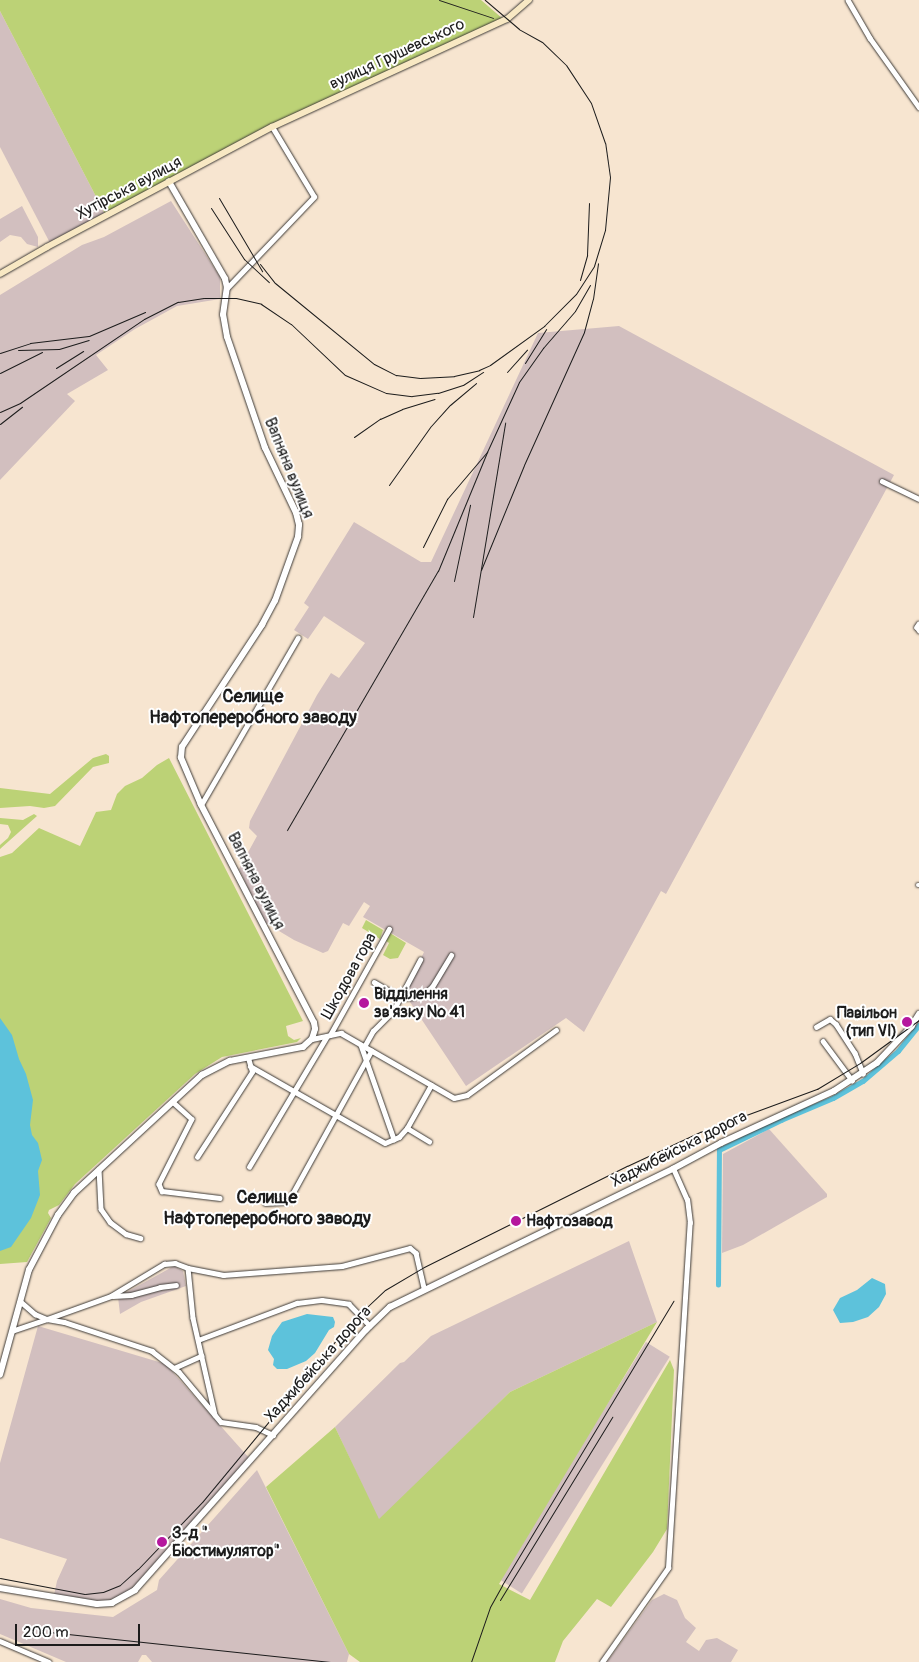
<!DOCTYPE html>
<meta charset="utf-8">
<style>
body{margin:0}
#map{position:relative;width:919px;height:1662px;overflow:hidden;background:#f7e5d0;font-family:Pangolin,sans-serif}
div>[style]{position:absolute}
.industrial>*{inset:0;background:#d2bfbf;transform-origin:0 0}
.green>*{inset:0;background:#bcd276}
.water>*{inset:0;background:#5dc2db}
.canal>*{height:4.5px;margin:-2.25px;padding:0 2.25px;transform-origin:2.25px;border-radius:2.25px;background:#5dc2db}
.roads{filter:drop-shadow(0 0 1px #3d3a37) drop-shadow(0 0 1px #3d3a37)}
.minor>*{height:4.5px;margin:-2.25px;padding:0 2.25px;transform-origin:2.25px;border-radius:2.25px;background:#fff}
.tertiary>*{height:5.5px;margin:-2.75px;padding:0 2.75px;transform-origin:2.75px;border-radius:2.75px;background:#fff}
.secondary>*{height:6px;margin:-3px;padding:0 3px;transform-origin:3px;border-radius:3px;background:#f8e8c3}
.tram>*{height:1px;margin:-0.5px;padding:0 0.5px;transform-origin:0.5px;border-radius:0.5px;background:#1c1c1c}
.rail>*{height:1px;margin:-0.5px;padding:0 0.5px;transform-origin:0.5px;border-radius:0.5px;background:#1c1c1c}
.dots>*{width:14px;height:14px;translate:-50% -50%;box-sizing:border-box;border:2px solid #fff;border-radius:50%}
span{translate:-50% -50%;white-space:nowrap;text-align:center;line-height:1.15;-webkit-text-stroke:4px #fff;paint-order:stroke}
.street-label{font-size:16px;color:#1c1c1c}
.poi-label{font-size:16px;color:#1c1c1c;font-weight:700}
.left{translate:0 -50%;text-align:left}
.right{translate:-100% -50%;text-align:right}
.neighbourhood-label{font-size:18px;color:#1c1c1c;font-weight:700}
.scale{position:absolute;left:15px;top:1624px;width:125px;height:22px;box-sizing:border-box;border:2px solid #1c1c1c;border-top:0;padding-left:6px;font-size:15px;line-height:18px;white-space:nowrap;color:#1c1c1c;-webkit-text-stroke:4px #fff;paint-order:stroke}
</style>
<div id="map">
<div class="industrial">
<div style="clip-path:polygon(0 11px,105px 214px,50px 243px,0 147px)"></div>
<div style="clip-path:polygon(171px 201px,220px 277px,220px 299px,177px 306px,135px 329px,96px 355px,108px 370px,67px 394px,75px 401px,0 480px,0 295px,82px 245px,104px 237px)"></div>
<div style="clip-path:polygon(22px 206px,38px 237px,38px 247px,27px 244px,21px 237px,10px 235px,0 242px,0 219px)"></div>
<div style="clip-path:polygon(619px 326px,894px 475px,666px 894px,661px 891px,584px 1032px,566px 1018px,466px 1086px,404px 993px,424px 952px,363px 917px,370px 906px,364px 902px,349px 926px,343px 923px,328px 951px,323px 953px,294px 940px,264px 922px,239px 869px,257px 836px,249px 828px,250px 821px,317px 695px,331px 673px,339px 678px,365px 643px,324px 616px,308px 639px,294px 630px,309px 607px,304px 603px,354px 522px,421px 562px,431px 562px,538px 333px)"></div>
<div style="clip-path:polygon(769px 1129px,827px 1194px,827px 1197px,743px 1245px,722px 1253px,723px 1154px)"></div>
<div style="clip-path:polygon(629px 1241px,657px 1322px,510px 1392px,379px 1521px,335px 1427px,400px 1363px,404px 1362px,431px 1336px)"></div>
<div style="clip-path:polygon(174px 1266px,183px 1271px,186px 1286px,141px 1302px,120px 1314px,118px 1297px)"></div>
<div style="clip-path:polygon(38px 1326px,169px 1365px,169px 1368px,250px 1459px,134px 1589px,110px 1600px,97px 1601px,54px 1595px,57px 1581px,67px 1559px,0 1538px,0 1463px)"></div>
<div style="left:646px;top:1342px;width:28px;height:279px;rotate:32deg"></div>
<div style="clip-path:polygon(257px 1470px,349px 1654px,347px 1662px,152px 1662px,146px 1655px,142px 1655px,138px 1662px,66px 1662px,0 1634px,0 1599px,31px 1608px,113px 1617px,157px 1590px,159px 1580px)"></div>
<div style="clip-path:polygon(664px 1594px,677px 1600px,685px 1618px,696px 1628px,686px 1642px,699px 1651px,706px 1640px,717px 1638px,738px 1650px,731px 1662px,607px 1662px,652px 1600px)"></div>
</div>
<div class="green">
<div style="clip-path:polygon(0 0,481px 0,503px 19px,300px 113px,105px 214px,0 11px)"></div>
<div style="clip-path:polygon(106px 754px,109px 756px,109px 763px,93px 767px,55px 806px,44px 808px,30px 806px,0 808px,0 788px,50px 794px,93px 758px)"></div>
<div style="clip-path:polygon(169px 758px,303px 1021px,286px 1026px,288px 1036px,294px 1040px,301px 1038px,297px 1042px,222px 1057px,195px 1074px,75px 1184px,59px 1205px,49px 1210px,48px 1213px,51px 1218px,27px 1262px,0 1264px,0 857px,12px 853px,39px 828px,80px 846px,96px 812px,111px 810px,117px 794px,125px 786px,142px 778px,157px 765px)"></div>
<div style="clip-path:polygon(34px 814px,37px 816px,0 849px,0 845px,8px 838px,11px 832px,8px 825px,0 824px,0 818px,23px 820px)"></div>
<div style="clip-path:polygon(366px 920px,383px 930px,380px 939px,362px 928px)"></div>
<div style="clip-path:polygon(390px 933px,406px 943px,398px 958px,390px 959px,383px 955px,389px 943px,386px 941px)"></div>
<div style="clip-path:polygon(657px 1322px,499px 1584px,530px 1600px,670px 1360px,674px 1370px,667px 1529px,653px 1552px,611px 1607px,597px 1599px,563px 1641px,555px 1662px,360px 1662px,349px 1654px,266px 1487px,335px 1427px,379px 1519px,510px 1392px)"></div>
</div>
<div class="water">
<div style="clip-path:polygon(0 1018px,12px 1035px,19px 1059px,26px 1074px,33px 1100px,30px 1125px,32px 1135px,38px 1143px,42px 1160px,38px 1171px,40px 1195px,31px 1218px,11px 1247px,0 1251px)"></div>
<div style="clip-path:polygon(872px 1278px,885px 1284px,886px 1294px,879px 1307px,868px 1317px,853px 1322px,840px 1323px,833px 1310px,840px 1298px,857px 1290px)"></div>
<div style="clip-path:polygon(307px 1314px,333px 1317px,335px 1322px,334px 1327px,329px 1330px,315px 1353px,306px 1361px,287px 1369px,277px 1369px,273px 1365px,274px 1359px,268px 1350px,272px 1336px,282px 1322px)"></div>
</div>
<div class="canal">
<div style="left:718px;top:1285px;width:135px;rotate:-89.6deg"></div>
<div style="left:719px;top:1150px;width:69px;rotate:-25.8deg"></div>
<div style="left:781px;top:1120px;width:56px;rotate:-22.9deg"></div>
<div style="left:833px;top:1098px;width:34px;rotate:-30deg"></div>
<div style="left:863px;top:1081px;width:46px;rotate:-40.6deg"></div>
<div style="left:898px;top:1051px;width:33px;rotate:-51deg"></div>
</div>
<div class="roads">
<div class="minor">
<div style="left:848px;top:0;width:44px;rotate:59.9deg"></div>
<div style="left:870px;top:38px;width:85px;rotate:54.6deg"></div>
<div style="left:227px;top:288px;width:126px;rotate:-46.3deg"></div>
<div style="left:314px;top:197px;width:82px;rotate:-121deg"></div>
<div style="left:882px;top:481px;width:41px;rotate:25.9deg"></div>
<div style="left:919px;top:624px;width:4px;rotate:124deg"></div>
<div style="left:917px;top:627px;width:4px;rotate:56deg"></div>
<div style="left:201px;top:805px;width:193px;rotate:-59.9deg"></div>
<div style="left:918px;top:885px;width:1px"></div>
<div style="left:374px;top:982px;width:32px;rotate:30deg"></div>
<div style="left:402px;top:998px;width:11px;rotate:-5deg"></div>
<div style="left:413px;top:997px;width:13px;rotate:-18deg"></div>
<div style="left:425px;top:993px;width:9px;rotate:-41deg"></div>
<div style="left:432px;top:987px;width:37px;rotate:-59deg"></div>
<div style="left:816px;top:1027px;width:16px;rotate:-30deg"></div>
<div style="left:830px;top:1019px;width:8px;rotate:40deg"></div>
<div style="left:836px;top:1024px;width:35px;rotate:57deg"></div>
<div style="left:855px;top:1053px;width:22px;rotate:68deg"></div>
<div style="left:330px;top:1035px;width:121px;rotate:-60.9deg"></div>
<div style="left:312px;top:1039px;width:30px;rotate:-12deg"></div>
<div style="left:341px;top:1033px;width:130px;rotate:29.9deg"></div>
<div style="left:454px;top:1098px;width:13px;rotate:-13deg"></div>
<div style="left:467px;top:1095px;width:110px;rotate:-36.1deg"></div>
<div style="left:823px;top:1041px;width:49px;rotate:53.4deg"></div>
<div style="left:361px;top:1045px;width:100px;rotate:70.7deg"></div>
<div style="left:364px;top:1047px;width:18px;rotate:-61deg"></div>
<div style="left:373px;top:1031px;width:28px;rotate:-45deg"></div>
<div style="left:393px;top:1011px;width:58px;rotate:-62.1deg"></div>
<div style="left:250px;top:1066px;width:155px;rotate:29.7deg"></div>
<div style="left:385px;top:1143px;width:15px;rotate:-23deg"></div>
<div style="left:399px;top:1137px;width:12px;rotate:-48deg"></div>
<div style="left:407px;top:1128px;width:49px;rotate:-60.8deg"></div>
<div style="left:173px;top:1102px;width:25px;rotate:42deg"></div>
<div style="left:192px;top:1119px;width:73px;rotate:116.9deg"></div>
<div style="left:159px;top:1184px;width:8px;rotate:67deg"></div>
<div style="left:162px;top:1191px;width:58px;rotate:6.9deg"></div>
<div style="left:407px;top:1128px;width:26px;rotate:31deg"></div>
<div style="left:197px;top:1157px;width:101px;rotate:-57.1deg"></div>
<div style="left:252px;top:1072px;width:15px;rotate:-106deg"></div>
<div style="left:249px;top:1167px;width:152px;rotate:-59.2deg"></div>
<div style="left:99px;top:1169px;width:40px;rotate:87.1deg"></div>
<div style="left:101px;top:1209px;width:16px;rotate:55deg"></div>
<div style="left:110px;top:1222px;width:20px;rotate:37deg"></div>
<div style="left:126px;top:1234px;width:15px;rotate:16deg"></div>
<div style="left:265px;top:1203px;width:21px;rotate:-3deg"></div>
<div style="left:286px;top:1202px;width:6px;rotate:-45deg"></div>
<div style="left:290px;top:1198px;width:168px;rotate:-61.1deg"></div>
<div style="left:188px;top:1268px;width:50px;rotate:84.3deg"></div>
<div style="left:193px;top:1318px;width:99px;rotate:77.2deg"></div>
<div style="left:113px;top:1296px;width:18px;rotate:-3deg"></div>
<div style="left:131px;top:1295px;width:30px;rotate:-15deg"></div>
<div style="left:160px;top:1287px;width:16px;rotate:-7deg"></div>
<div style="left:20px;top:1301px;width:20px;rotate:41deg"></div>
<div style="left:35px;top:1314px;width:13px;rotate:23deg"></div>
<div style="left:47px;top:1319px;width:68px;rotate:-19.8deg"></div>
<div style="left:111px;top:1296px;width:62px;rotate:-31.1deg"></div>
<div style="left:164px;top:1264px;width:11px;rotate:-5deg"></div>
<div style="left:175px;top:1263px;width:14px;rotate:21deg"></div>
<div style="left:188px;top:1268px;width:36px;rotate:11deg"></div>
<div style="left:223px;top:1275px;width:119px;rotate:-4.3deg"></div>
<div style="left:342px;top:1266px;width:70px;rotate:-14.8deg"></div>
<div style="left:410px;top:1248px;width:8px;rotate:40deg"></div>
<div style="left:416px;top:1253px;width:36px;rotate:77deg"></div>
<div style="left:12px;top:1331px;width:37px;rotate:-19deg"></div>
<div style="left:47px;top:1319px;width:17px;rotate:10deg"></div>
<div style="left:64px;top:1322px;width:93px;rotate:18.2deg"></div>
<div style="left:152px;top:1351px;width:34px;rotate:38deg"></div>
<div style="left:179px;top:1372px;width:65px;rotate:50deg"></div>
<div style="left:221px;top:1422px;width:35px;rotate:8deg"></div>
<div style="left:256px;top:1427px;width:19px;rotate:25deg"></div>
<div style="left:198px;top:1340px;width:106px;rotate:-20.5deg"></div>
<div style="left:297px;top:1303px;width:25px;rotate:-7deg"></div>
<div style="left:322px;top:1300px;width:27px;rotate:8deg"></div>
<div style="left:349px;top:1304px;width:30px;rotate:46deg"></div>
<div style="left:174px;top:1368px;width:30px;rotate:-24deg"></div>
<div style="left:0;top:1641px;width:53px;rotate:23.2deg"></div>
<div style="left:602px;top:1662px;width:115px;rotate:-54.9deg"></div>
<div style="left:668px;top:1568px;width:346px;rotate:-86.4deg"></div>
<div style="left:690px;top:1223px;width:23px;rotate:-97deg"></div>
<div style="left:687px;top:1200px;width:34px;rotate:-114deg"></div>
</div>
<div class="tertiary">
<div style="left:0;top:1375px;width:109px;rotate:-74.6deg"></div>
<div style="left:29px;top:1270px;width:62px;rotate:-62.2deg"></div>
<div style="left:58px;top:1215px;width:27px;rotate:-54deg"></div>
<div style="left:74px;top:1193px;width:174px;rotate:-42.7deg"></div>
<div style="left:202px;top:1075px;width:31px;rotate:-27deg"></div>
<div style="left:230px;top:1061px;width:74px;rotate:-10.9deg"></div>
<div style="left:303px;top:1047px;width:12px;rotate:-42deg"></div>
<div style="left:312px;top:1039px;width:10px;rotate:-73deg"></div>
<div style="left:315px;top:1029px;width:6px;rotate:-99deg"></div>
<div style="left:314px;top:1023px;width:246px;rotate:-117.4deg"></div>
<div style="left:201px;top:805px;width:51px;rotate:-113.1deg"></div>
<div style="left:181px;top:758px;width:11px;rotate:-85deg"></div>
<div style="left:182px;top:747px;width:146px;rotate:-56.7deg"></div>
<div style="left:262px;top:625px;width:27px;rotate:-62deg"></div>
<div style="left:275px;top:601px;width:68px;rotate:-70.2deg"></div>
<div style="left:298px;top:537px;width:12px;rotate:-85deg"></div>
<div style="left:299px;top:525px;width:12px;rotate:-104deg"></div>
<div style="left:296px;top:513px;width:72px;rotate:-115.5deg"></div>
<div style="left:265px;top:448px;width:117px;rotate:-108.9deg"></div>
<div style="left:227px;top:337px;width:22px;rotate:-100deg"></div>
<div style="left:223px;top:315px;width:27px;rotate:-82deg"></div>
<div style="left:227px;top:288px;width:9px;rotate:-103deg"></div>
<div style="left:225px;top:279px;width:112px;rotate:-120deg"></div>
<div style="left:0;top:1588px;width:98px;rotate:9.4deg"></div>
<div style="left:97px;top:1604px;width:15px;rotate:-4deg"></div>
<div style="left:112px;top:1603px;width:26px;rotate:-29deg"></div>
<div style="left:135px;top:1590px;width:348px;rotate:-48.4deg"></div>
<div style="left:366px;top:1330px;width:33px;rotate:-44deg"></div>
<div style="left:390px;top:1307px;width:315px;rotate:-26deg"></div>
<div style="left:673px;top:1169px;width:55px;rotate:-28.4deg"></div>
<div style="left:721px;top:1143px;width:124px;rotate:-24.7deg"></div>
<div style="left:834px;top:1091px;width:51px;rotate:-33.1deg"></div>
<div style="left:877px;top:1063px;width:50px;rotate:-46.6deg"></div>
<div style="left:911px;top:1027px;width:15px;rotate:-58deg"></div>
</div>
<div class="secondary">
<div style="left:0;top:274px;width:54px;rotate:-29.9deg"></div>
<div style="left:47px;top:247px;width:255px;rotate:-28.1deg"></div>
<div style="left:272px;top:127px;width:259px;rotate:-24.7deg"></div>
<div style="left:507px;top:19px;width:29px;rotate:-41deg"></div>
</div>
</div>
<div class="tram">
<div style="left:0;top:1578px;width:86px;rotate:10.7deg"></div>
<div style="left:85px;top:1594px;width:18px;rotate:-6deg"></div>
<div style="left:103px;top:1592px;width:18px;rotate:-22deg"></div>
<div style="left:120px;top:1585px;width:24px;rotate:-42deg"></div>
<div style="left:138px;top:1569px;width:94px;rotate:-46.3deg"></div>
<div style="left:203px;top:1501px;width:234px;rotate:-50.4deg"></div>
<div style="left:352px;top:1321px;width:45px;rotate:-43.2deg"></div>
<div style="left:385px;top:1290px;width:45px;rotate:-30.5deg"></div>
<div style="left:424px;top:1267px;width:227px;rotate:-26.5deg"></div>
<div style="left:627px;top:1166px;width:81px;rotate:-25deg"></div>
<div style="left:700px;top:1132px;width:125px;rotate:-20.2deg"></div>
<div style="left:817px;top:1089px;width:50px;rotate:-31.2deg"></div>
<div style="left:860px;top:1063px;width:73px;rotate:-36.1deg"></div>
</div>
<div class="rail">
<div style="left:439px;top:0;width:57px;rotate:18.4deg"></div>
<div style="left:219px;top:198px;width:85px;rotate:59.5deg"></div>
<div style="left:211px;top:208px;width:61px;rotate:57.1deg"></div>
<div style="left:244px;top:259px;width:34px;rotate:43deg"></div>
<div style="left:260px;top:264px;width:24px;rotate:52deg"></div>
<div style="left:275px;top:283px;width:128px;rotate:39.3deg"></div>
<div style="left:374px;top:364px;width:25px;rotate:27deg"></div>
<div style="left:396px;top:375px;width:24px;rotate:7deg"></div>
<div style="left:420px;top:378px;width:34px;rotate:-3deg"></div>
<div style="left:454px;top:376px;width:26px;rotate:-13deg"></div>
<div style="left:479px;top:370px;width:12px;rotate:-24deg"></div>
<div style="left:490px;top:365px;width:67px;rotate:-35.8deg"></div>
<div style="left:544px;top:326px;width:45px;rotate:-45deg"></div>
<div style="left:576px;top:294px;width:33px;rotate:-57deg"></div>
<div style="left:594px;top:266px;width:38px;rotate:-73deg"></div>
<div style="left:605px;top:230px;width:53px;rotate:-84.6deg"></div>
<div style="left:610px;top:177px;width:34px;rotate:-98deg"></div>
<div style="left:605px;top:143px;width:42px;rotate:-109.3deg"></div>
<div style="left:591px;top:103px;width:45px;rotate:-123.3deg"></div>
<div style="left:566px;top:65px;width:33px;rotate:-136deg"></div>
<div style="left:542px;top:42px;width:26px;rotate:-151deg"></div>
<div style="left:519px;top:29px;width:45px;rotate:-139.5deg"></div>
<div style="left:580px;top:280px;width:26px;rotate:-74deg"></div>
<div style="left:587px;top:255px;width:52px;rotate:-87.8deg"></div>
<div style="left:18px;top:350px;width:41px;rotate:-1.4deg"></div>
<div style="left:59px;top:349px;width:31px;rotate:-17deg"></div>
<div style="left:0;top:353px;width:32px;rotate:-18deg"></div>
<div style="left:30px;top:343px;width:59px;rotate:-6.8deg"></div>
<div style="left:89px;top:336px;width:61px;rotate:-23.2deg"></div>
<div style="left:525px;top:363px;width:40px;rotate:-58deg"></div>
<div style="left:56px;top:368px;width:32px;rotate:-32deg"></div>
<div style="left:507px;top:372px;width:30px;rotate:-48deg"></div>
<div style="left:0;top:373px;width:47px;rotate:-26.6deg"></div>
<div style="left:0;top:412px;width:22px;rotate:-24deg"></div>
<div style="left:20px;top:403px;width:150px;rotate:-34.1deg"></div>
<div style="left:144px;top:319px;width:38px;rotate:-27deg"></div>
<div style="left:178px;top:302px;width:26px;rotate:-9deg"></div>
<div style="left:204px;top:298px;width:32px"></div>
<div style="left:236px;top:298px;width:26px;rotate:13deg"></div>
<div style="left:261px;top:304px;width:36px;rotate:34deg"></div>
<div style="left:291px;top:324px;width:74px;rotate:43.4deg"></div>
<div style="left:345px;top:375px;width:45px;rotate:23.7deg"></div>
<div style="left:386px;top:393px;width:26px;rotate:7deg"></div>
<div style="left:412px;top:396px;width:26px;rotate:-7deg"></div>
<div style="left:438px;top:393px;width:26px;rotate:-18deg"></div>
<div style="left:463px;top:385px;width:24px;rotate:-33deg"></div>
<div style="left:0;top:424px;width:28px;rotate:-38deg"></div>
<div style="left:354px;top:437px;width:32px;rotate:-35deg"></div>
<div style="left:380px;top:419px;width:24px;rotate:-24deg"></div>
<div style="left:402px;top:409px;width:34px;rotate:-17deg"></div>
<div style="left:389px;top:485px;width:72px;rotate:-54.6deg"></div>
<div style="left:431px;top:426px;width:28px;rotate:-48deg"></div>
<div style="left:450px;top:405px;width:34px;rotate:-40deg"></div>
<div style="left:423px;top:547px;width:54px;rotate:-63.4deg"></div>
<div style="left:447px;top:499px;width:62px;rotate:-49.6deg"></div>
<div style="left:487px;top:452px;width:77px;rotate:-65.4deg"></div>
<div style="left:519px;top:382px;width:42px;rotate:-54.8deg"></div>
<div style="left:543px;top:348px;width:49px;rotate:-49.1deg"></div>
<div style="left:575px;top:311px;width:30px;rotate:-60deg"></div>
<div style="left:481px;top:570px;width:113px;rotate:-67.7deg"></div>
<div style="left:524px;top:465px;width:146px;rotate:-65.7deg"></div>
<div style="left:584px;top:332px;width:34px;rotate:-75deg"></div>
<div style="left:593px;top:299px;width:36px;rotate:-82deg"></div>
<div style="left:454px;top:581px;width:78px;rotate:-78.1deg"></div>
<div style="left:473px;top:617px;width:197px;rotate:-80.6deg"></div>
<div style="left:287px;top:830px;width:300px;rotate:-59.8deg"></div>
<div style="left:438px;top:571px;width:129px;rotate:-67.6deg"></div>
<div style="left:500px;top:1600px;width:215px;rotate:-58.5deg"></div>
<div style="left:49px;top:1632px;width:283px;rotate:6.1deg"></div>
<div style="left:471px;top:1662px;width:58px;rotate:-70.9deg"></div>
<div style="left:490px;top:1607px;width:25px;rotate:-61deg"></div>
<div style="left:502px;top:1585px;width:332px;rotate:-58.9deg"></div>
</div>
<div class="dots">
<div style="left:364px;top:1003px;background:#b5179e"></div>
<div style="left:907px;top:1022px;background:#b5179e"></div>
<div style="left:516px;top:1221px;background:#b5179e"></div>
<div style="left:162px;top:1542px;background:#b5179e"></div>
</div>
<div class="street-label">
<span style="left:397px;top:54px;rotate:-25deg">вулиця Грушевського</span>
<span style="left:129px;top:188px;rotate:-28deg">Хутірська вулиця</span>
<span style="left:289px;top:468px;rotate:68deg">Вапняна вулиця</span>
<span style="left:256px;top:881px;rotate:63deg">Вапняна вулиця</span>
<span style="left:349px;top:976px;rotate:-61deg">Шкодова гора</span>
<span style="left:679px;top:1149px;rotate:-27deg">Хаджибейська дорога</span>
<span style="left:318px;top:1364px;rotate:-48deg">Хаджибейська дорога</span>
</div>
<div class="poi-label">
<span class="left" style="left:374px;top:1003px">Відділення<br>зв'язку № 41</span>
<span class="right" style="left:897px;top:1022px">Павільон<br>(тип VI)</span>
<span class="left" style="left:526px;top:1221px">Нафтозавод</span>
<span class="left" style="left:172px;top:1542px">З-д "<br>Біостимулятор"</span>
</div>
<div class="neighbourhood-label">
<span style="left:253px;top:708px">Селище<br>Нафтопереробного заводу</span>
<span style="left:267px;top:1209px">Селище<br>Нафтопереробного заводу</span>
</div>
<div class="scale">200 m</div>
</div>
